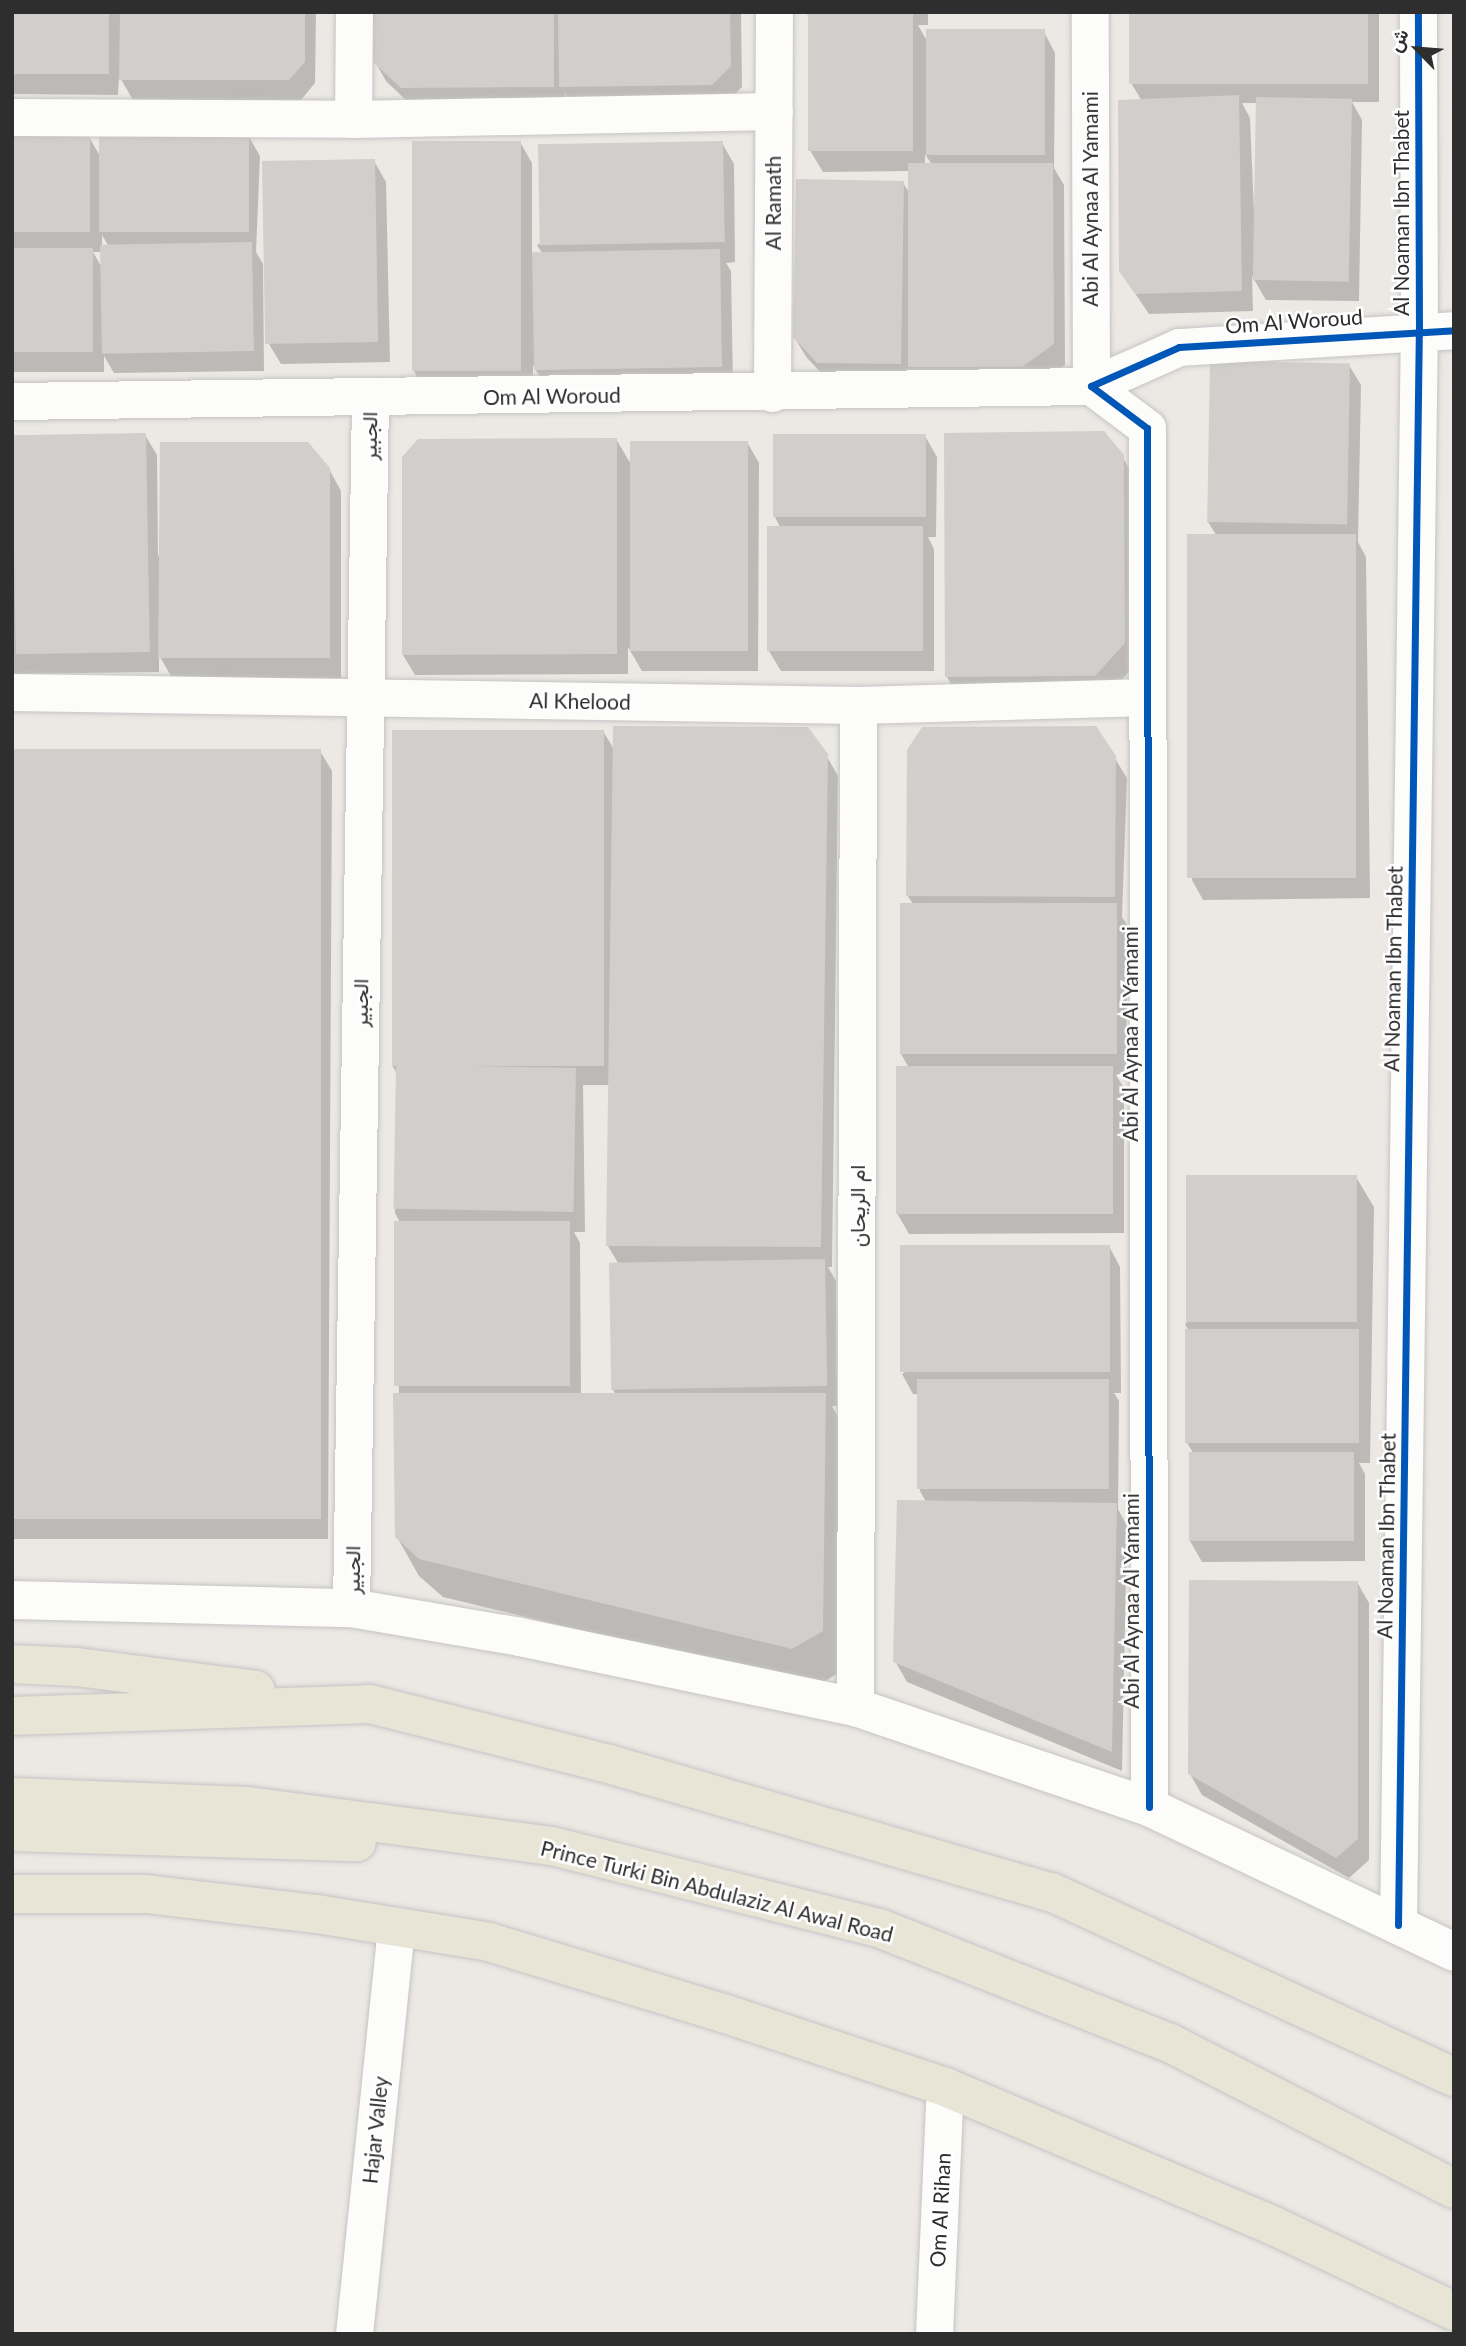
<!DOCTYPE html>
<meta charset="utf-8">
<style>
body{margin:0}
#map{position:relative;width:1466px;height:2346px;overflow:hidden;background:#ece8e4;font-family:Lato,Vazirmatn,sans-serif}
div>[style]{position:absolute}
.shadow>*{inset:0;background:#0003}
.building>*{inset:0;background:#d1cecb;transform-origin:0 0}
.roads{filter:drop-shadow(0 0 2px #c5c4c5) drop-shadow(0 0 2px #c5c4c5)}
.minor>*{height:37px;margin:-18.5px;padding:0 18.5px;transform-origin:18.5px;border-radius:18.5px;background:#fcfcfb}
.tertiary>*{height:38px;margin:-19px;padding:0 19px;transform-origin:19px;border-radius:19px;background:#fcfcfb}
.primary>*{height:38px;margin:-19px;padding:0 19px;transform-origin:19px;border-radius:19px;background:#e8e4d6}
.cycleway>*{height:7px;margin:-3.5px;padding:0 3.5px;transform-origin:3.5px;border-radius:3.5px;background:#0057b8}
span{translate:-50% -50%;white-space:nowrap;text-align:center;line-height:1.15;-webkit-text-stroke:5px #fff;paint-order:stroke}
.street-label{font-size:21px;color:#2e2e2e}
.frame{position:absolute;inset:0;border:14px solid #2e2e2e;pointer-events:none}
.north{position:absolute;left:1382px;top:14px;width:70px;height:70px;-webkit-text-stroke:5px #fff;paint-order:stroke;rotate:295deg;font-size:19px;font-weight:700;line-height:28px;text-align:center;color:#2e2e2e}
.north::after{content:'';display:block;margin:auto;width:24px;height:32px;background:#2e2e2e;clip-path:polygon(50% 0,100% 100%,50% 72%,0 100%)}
</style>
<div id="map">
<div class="shadow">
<div style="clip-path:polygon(12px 12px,316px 12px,315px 83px,301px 100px,133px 100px,119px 76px,118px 95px,12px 94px)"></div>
<div style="clip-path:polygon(374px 12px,741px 12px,742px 87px,724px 105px,572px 107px,565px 93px,565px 108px,414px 108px,386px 81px,374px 60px)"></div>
<div style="clip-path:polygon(evenodd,806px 12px,928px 12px,928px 25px,918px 25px,927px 41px,1044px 32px,1055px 53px,1054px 168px,1064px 185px,1065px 365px,1034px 387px,922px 387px,912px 369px,911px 384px,831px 383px,807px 358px,794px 337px,903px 183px,910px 194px,910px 171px,823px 172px,811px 152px,810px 19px,806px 12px,925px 154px,932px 165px,925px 165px,925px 154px)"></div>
<div style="clip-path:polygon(evenodd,1131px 12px,1379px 12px,1379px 102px,1352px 102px,1362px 120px,1359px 301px,1266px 300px,1252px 276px,1253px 311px,1149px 314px,1120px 271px,1142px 101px,1131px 83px,1131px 12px,1242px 103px,1257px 103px,1255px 235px,1250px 118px,1242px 103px)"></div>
<div style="clip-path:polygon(evenodd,248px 135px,260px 156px,256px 252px,263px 264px,264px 371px,114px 373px,104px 356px,104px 372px,12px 372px,12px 137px,89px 137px,100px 156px,248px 135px,102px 235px,108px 245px,102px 245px,102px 235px,248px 135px,93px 252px,101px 252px,101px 266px,93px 252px)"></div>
<div style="clip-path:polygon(520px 142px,532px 163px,532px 253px,542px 253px,537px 245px,722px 143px,734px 164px,735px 262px,726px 263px,731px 271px,733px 387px,547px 389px,533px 365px,533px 391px,425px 391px,414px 371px)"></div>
<div style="clip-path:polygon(374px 161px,386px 182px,390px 362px,281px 364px,269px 344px)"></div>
<div style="clip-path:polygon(1349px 365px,1361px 385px,1358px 542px,1366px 557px,1370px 898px,1203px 900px,1192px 880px,1218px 538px,1208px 522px)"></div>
<div style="clip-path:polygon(145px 435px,157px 455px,158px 556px,329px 469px,341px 491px,341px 678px,172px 678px,159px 655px,159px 672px,12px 674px,12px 436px)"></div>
<div style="clip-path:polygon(925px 436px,937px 457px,936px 537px,928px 537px,934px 549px,934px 671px,781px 671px,769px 651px,781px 529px,775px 517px)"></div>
<div style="clip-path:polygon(616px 439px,632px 466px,747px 442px,759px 463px,758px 671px,642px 671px,628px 647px,628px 674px,415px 675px,403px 655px)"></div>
<div style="clip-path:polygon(1122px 456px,1134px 477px,1136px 664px,1107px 696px,959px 697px,947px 677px)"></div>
<div style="clip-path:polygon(evenodd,603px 731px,615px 751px,826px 755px,838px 776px,832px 1267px,828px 1267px,836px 1281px,837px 1406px,832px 1406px,847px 1433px,844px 1670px,815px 1687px,443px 1597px,419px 1576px,397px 1537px,401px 1224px,395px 1213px,397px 1074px,392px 1065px,603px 731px,583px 1085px,610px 1085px,608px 1246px,618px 1263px,610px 1263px,612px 1388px,616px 1395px,581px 1395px,580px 1243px,574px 1232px,585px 1232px,583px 1085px)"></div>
<div style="clip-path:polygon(12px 751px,320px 751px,332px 771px,328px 1539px,12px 1539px)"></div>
<div style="clip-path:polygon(1114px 757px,1127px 778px,1122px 917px,1128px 926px,1126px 1075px,1116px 1075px,1124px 1088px,1124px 1233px,909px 1234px,897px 1213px,909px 1068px,901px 1054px,913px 904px,907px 895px)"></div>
<div style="clip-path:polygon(1356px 1177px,1374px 1207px,1370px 1463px,1359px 1463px,1365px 1474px,1365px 1561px,1202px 1562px,1190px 1541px,1194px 1454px,1187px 1443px,1190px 1333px,1185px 1324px)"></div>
<div style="clip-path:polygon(1109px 1246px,1120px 1267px,1121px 1393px,1114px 1393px,1119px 1401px,1118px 1509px,1127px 1526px,1122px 1771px,907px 1682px,895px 1661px,926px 1502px,920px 1491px,919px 1394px,913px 1394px,902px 1374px)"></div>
<div style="clip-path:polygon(1357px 1582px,1369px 1603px,1369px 1860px,1349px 1878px,1202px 1795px,1190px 1774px)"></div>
</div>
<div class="building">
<div style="left:12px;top:12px;width:97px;height:62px"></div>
<div style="clip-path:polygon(120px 12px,305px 12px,305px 62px,289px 80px,119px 80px)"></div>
<div style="clip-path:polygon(372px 12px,554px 12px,554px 87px,401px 88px,372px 61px)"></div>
<div style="clip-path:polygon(558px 12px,730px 12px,731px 66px,712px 85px,559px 87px)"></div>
<div style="left:1129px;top:12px;width:239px;height:72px"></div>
<div style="left:913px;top:14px;width:137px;height:105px;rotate:90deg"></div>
<div style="left:926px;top:29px;width:119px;height:126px"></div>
<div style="clip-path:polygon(1239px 95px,1242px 291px,1135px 294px,1119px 271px,1118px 100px)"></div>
<div style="left:1256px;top:97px;width:96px;height:183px;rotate:1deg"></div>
<div style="left:249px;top:133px;width:99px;height:150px;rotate:90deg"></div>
<div style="left:12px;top:135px;width:78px;height:97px"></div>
<div style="left:521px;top:141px;width:230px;height:109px;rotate:90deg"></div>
<div style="left:723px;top:141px;width:101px;height:185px;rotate:89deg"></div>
<div style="left:375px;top:159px;width:183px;height:113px;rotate:89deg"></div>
<div style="clip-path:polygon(908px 163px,1053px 163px,1054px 344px,1022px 367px,908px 367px)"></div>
<div style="clip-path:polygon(796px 179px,904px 181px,901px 364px,817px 363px,793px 337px)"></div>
<div style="left:252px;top:242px;width:109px;height:152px;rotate:89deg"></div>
<div style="left:12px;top:248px;width:81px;height:104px"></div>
<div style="left:720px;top:249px;width:118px;height:188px;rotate:89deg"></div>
<div style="left:1210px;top:361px;width:140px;height:161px;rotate:1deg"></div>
<div style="clip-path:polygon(1104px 431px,1124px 455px,1125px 643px,1095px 676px,945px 677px,944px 433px)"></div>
<div style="left:146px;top:433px;width:219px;height:134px;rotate:89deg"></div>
<div style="left:773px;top:434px;width:153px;height:83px"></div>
<div style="clip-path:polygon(617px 438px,617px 654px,402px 655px,402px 457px,418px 439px)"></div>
<div style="left:630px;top:441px;width:118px;height:210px"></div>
<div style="clip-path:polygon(160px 442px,308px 442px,330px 468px,330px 658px,158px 658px)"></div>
<div style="left:923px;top:526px;width:125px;height:156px;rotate:90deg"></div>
<div style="left:1356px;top:534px;width:344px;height:169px;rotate:90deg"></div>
<div style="clip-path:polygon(613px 726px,808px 727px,828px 754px,821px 1247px,606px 1246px)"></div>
<div style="clip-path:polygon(1096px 726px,1116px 756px,1115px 897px,906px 896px,907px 750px,922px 727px)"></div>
<div style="left:392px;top:730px;width:212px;height:336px"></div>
<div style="left:12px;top:749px;width:309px;height:770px"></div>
<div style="left:900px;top:903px;width:217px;height:151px"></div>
<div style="left:896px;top:1066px;width:217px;height:148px"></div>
<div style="left:576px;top:1068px;width:144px;height:180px;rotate:91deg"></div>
<div style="left:1357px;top:1175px;width:147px;height:171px;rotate:90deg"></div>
<div style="left:570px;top:1221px;width:165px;height:176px;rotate:90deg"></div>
<div style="left:1110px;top:1245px;width:127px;height:210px;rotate:90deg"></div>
<div style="left:825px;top:1259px;width:127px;height:216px;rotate:89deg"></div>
<div style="left:1359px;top:1329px;width:114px;height:174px;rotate:90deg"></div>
<div style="left:1109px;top:1379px;width:110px;height:192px;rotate:90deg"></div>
<div style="clip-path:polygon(393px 1393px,826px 1393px,823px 1631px,792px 1649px,419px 1559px,395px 1537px)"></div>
<div style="left:1354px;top:1452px;width:89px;height:165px;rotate:90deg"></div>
<div style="clip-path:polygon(897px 1500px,1117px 1503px,1112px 1752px,893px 1662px)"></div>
<div style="clip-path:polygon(1189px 1580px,1358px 1581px,1358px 1839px,1336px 1858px,1188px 1774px)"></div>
</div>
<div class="roads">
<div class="minor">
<div style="left:12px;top:117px;width:341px;rotate:0.3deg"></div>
<div style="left:353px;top:119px;width:421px;rotate:-1.1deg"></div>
<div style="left:353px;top:119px;width:107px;rotate:-89.5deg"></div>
<div style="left:772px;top:393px;width:381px;rotate:-89.7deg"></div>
<div style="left:12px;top:401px;width:1079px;rotate:-0.8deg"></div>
<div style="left:1091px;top:386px;width:374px;rotate:-90.2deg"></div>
<div style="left:12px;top:692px;width:846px;rotate:0.88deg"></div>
<div style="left:858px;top:705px;width:289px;rotate:-1.6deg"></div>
<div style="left:351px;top:1608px;width:1210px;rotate:-89.1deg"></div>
<div style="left:855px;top:1707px;width:1002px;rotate:-89.83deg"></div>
<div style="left:1149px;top:1807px;width:1379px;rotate:-90.08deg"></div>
<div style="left:1147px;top:428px;width:70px;rotate:-143.1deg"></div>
<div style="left:1091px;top:386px;width:96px;rotate:-23.9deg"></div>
<div style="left:1179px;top:347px;width:276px;rotate:-3.5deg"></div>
<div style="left:1398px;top:1925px;width:1596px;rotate:-89.25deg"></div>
<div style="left:1419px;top:329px;width:317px;rotate:-90.2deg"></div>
<div style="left:354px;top:2334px;width:409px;rotate:-84.1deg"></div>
<div style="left:934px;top:2334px;width:247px;rotate:-87.5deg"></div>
</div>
<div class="tertiary">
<div style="left:12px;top:1600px;width:339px;rotate:1.4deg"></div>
<div style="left:351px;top:1608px;width:171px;rotate:9.7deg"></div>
<div style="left:520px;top:1637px;width:342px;rotate:11.8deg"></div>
<div style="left:855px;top:1707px;width:311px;rotate:18.8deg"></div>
<div style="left:1149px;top:1807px;width:338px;rotate:25.4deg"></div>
</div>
<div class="primary">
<div style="left:12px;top:1664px;width:65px;rotate:2.6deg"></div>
<div style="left:77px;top:1667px;width:180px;rotate:7.3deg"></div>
<div style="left:12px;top:1716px;width:358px;rotate:-1.9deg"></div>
<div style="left:370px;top:1704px;width:246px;rotate:14.1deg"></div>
<div style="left:609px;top:1764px;width:460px;rotate:16.2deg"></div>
<div style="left:1051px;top:1892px;width:443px;rotate:24.7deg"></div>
<div style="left:12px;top:1797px;width:236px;rotate:2.2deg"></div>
<div style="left:248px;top:1806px;width:307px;rotate:7.5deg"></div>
<div style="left:552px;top:1846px;width:337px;rotate:14.1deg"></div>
<div style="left:879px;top:1928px;width:313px;rotate:21.6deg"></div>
<div style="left:1170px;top:2043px;width:319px;rotate:27.2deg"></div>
<div style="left:12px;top:1832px;width:345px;rotate:1.7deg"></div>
<div style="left:12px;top:1894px;width:134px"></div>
<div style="left:146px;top:1894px;width:172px;rotate:6.7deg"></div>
<div style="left:317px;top:1914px;width:174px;rotate:9.2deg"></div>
<div style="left:489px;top:1942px;width:248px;rotate:16.9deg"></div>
<div style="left:726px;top:2014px;width:231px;rotate:18.4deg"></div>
<div style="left:945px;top:2087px;width:357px;rotate:22.9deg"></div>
<div style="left:1274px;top:2226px;width:199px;rotate:25.3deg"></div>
</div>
</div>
<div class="cycleway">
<div style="left:1149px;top:1807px;width:1379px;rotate:-90.08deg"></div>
<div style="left:1147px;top:428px;width:70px;rotate:-143.1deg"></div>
<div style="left:1091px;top:386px;width:96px;rotate:-23.9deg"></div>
<div style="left:1179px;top:347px;width:276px;rotate:-3.5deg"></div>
<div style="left:1398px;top:1925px;width:1596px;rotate:-89.25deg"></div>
<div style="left:1419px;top:329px;width:317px;rotate:-90.2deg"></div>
</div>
<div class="street-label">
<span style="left:1090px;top:199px;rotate:-90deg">Abi Al Aynaa Al Yamami</span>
<span style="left:773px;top:203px;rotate:-90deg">Al Ramath</span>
<span style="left:1401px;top:213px;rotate:-90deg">Al Noaman Ibn Thabet</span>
<span style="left:1294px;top:321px;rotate:-4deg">Om Al Woroud</span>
<span style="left:552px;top:396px;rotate:-1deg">Om Al Woroud</span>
<span style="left:369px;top:436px;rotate:-89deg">الجبير</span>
<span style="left:580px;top:701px;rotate:1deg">Al Khelood</span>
<span style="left:1393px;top:969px;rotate:-89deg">Al Noaman Ibn Thabet</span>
<span style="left:360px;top:1003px;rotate:-89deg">الجبير</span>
<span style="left:1130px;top:1034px;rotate:-90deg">Abi Al Aynaa Al Yamami</span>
<span style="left:857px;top:1206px;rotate:-90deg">ام الريحان</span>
<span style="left:1386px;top:1536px;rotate:-89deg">Al Noaman Ibn Thabet</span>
<span style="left:352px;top:1570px;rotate:-89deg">الجبير</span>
<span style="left:1131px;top:1601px;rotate:-90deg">Abi Al Aynaa Al Yamami</span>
<span style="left:717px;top:1891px;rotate:14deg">Prince Turki Bin Abdulaziz Al Awal Road</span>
<span style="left:375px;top:2130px;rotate:-84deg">Hajar Valley</span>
<span style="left:940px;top:2210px;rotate:-87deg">Om Al Rihan</span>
</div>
<div class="frame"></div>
<div class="north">ش</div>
</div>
